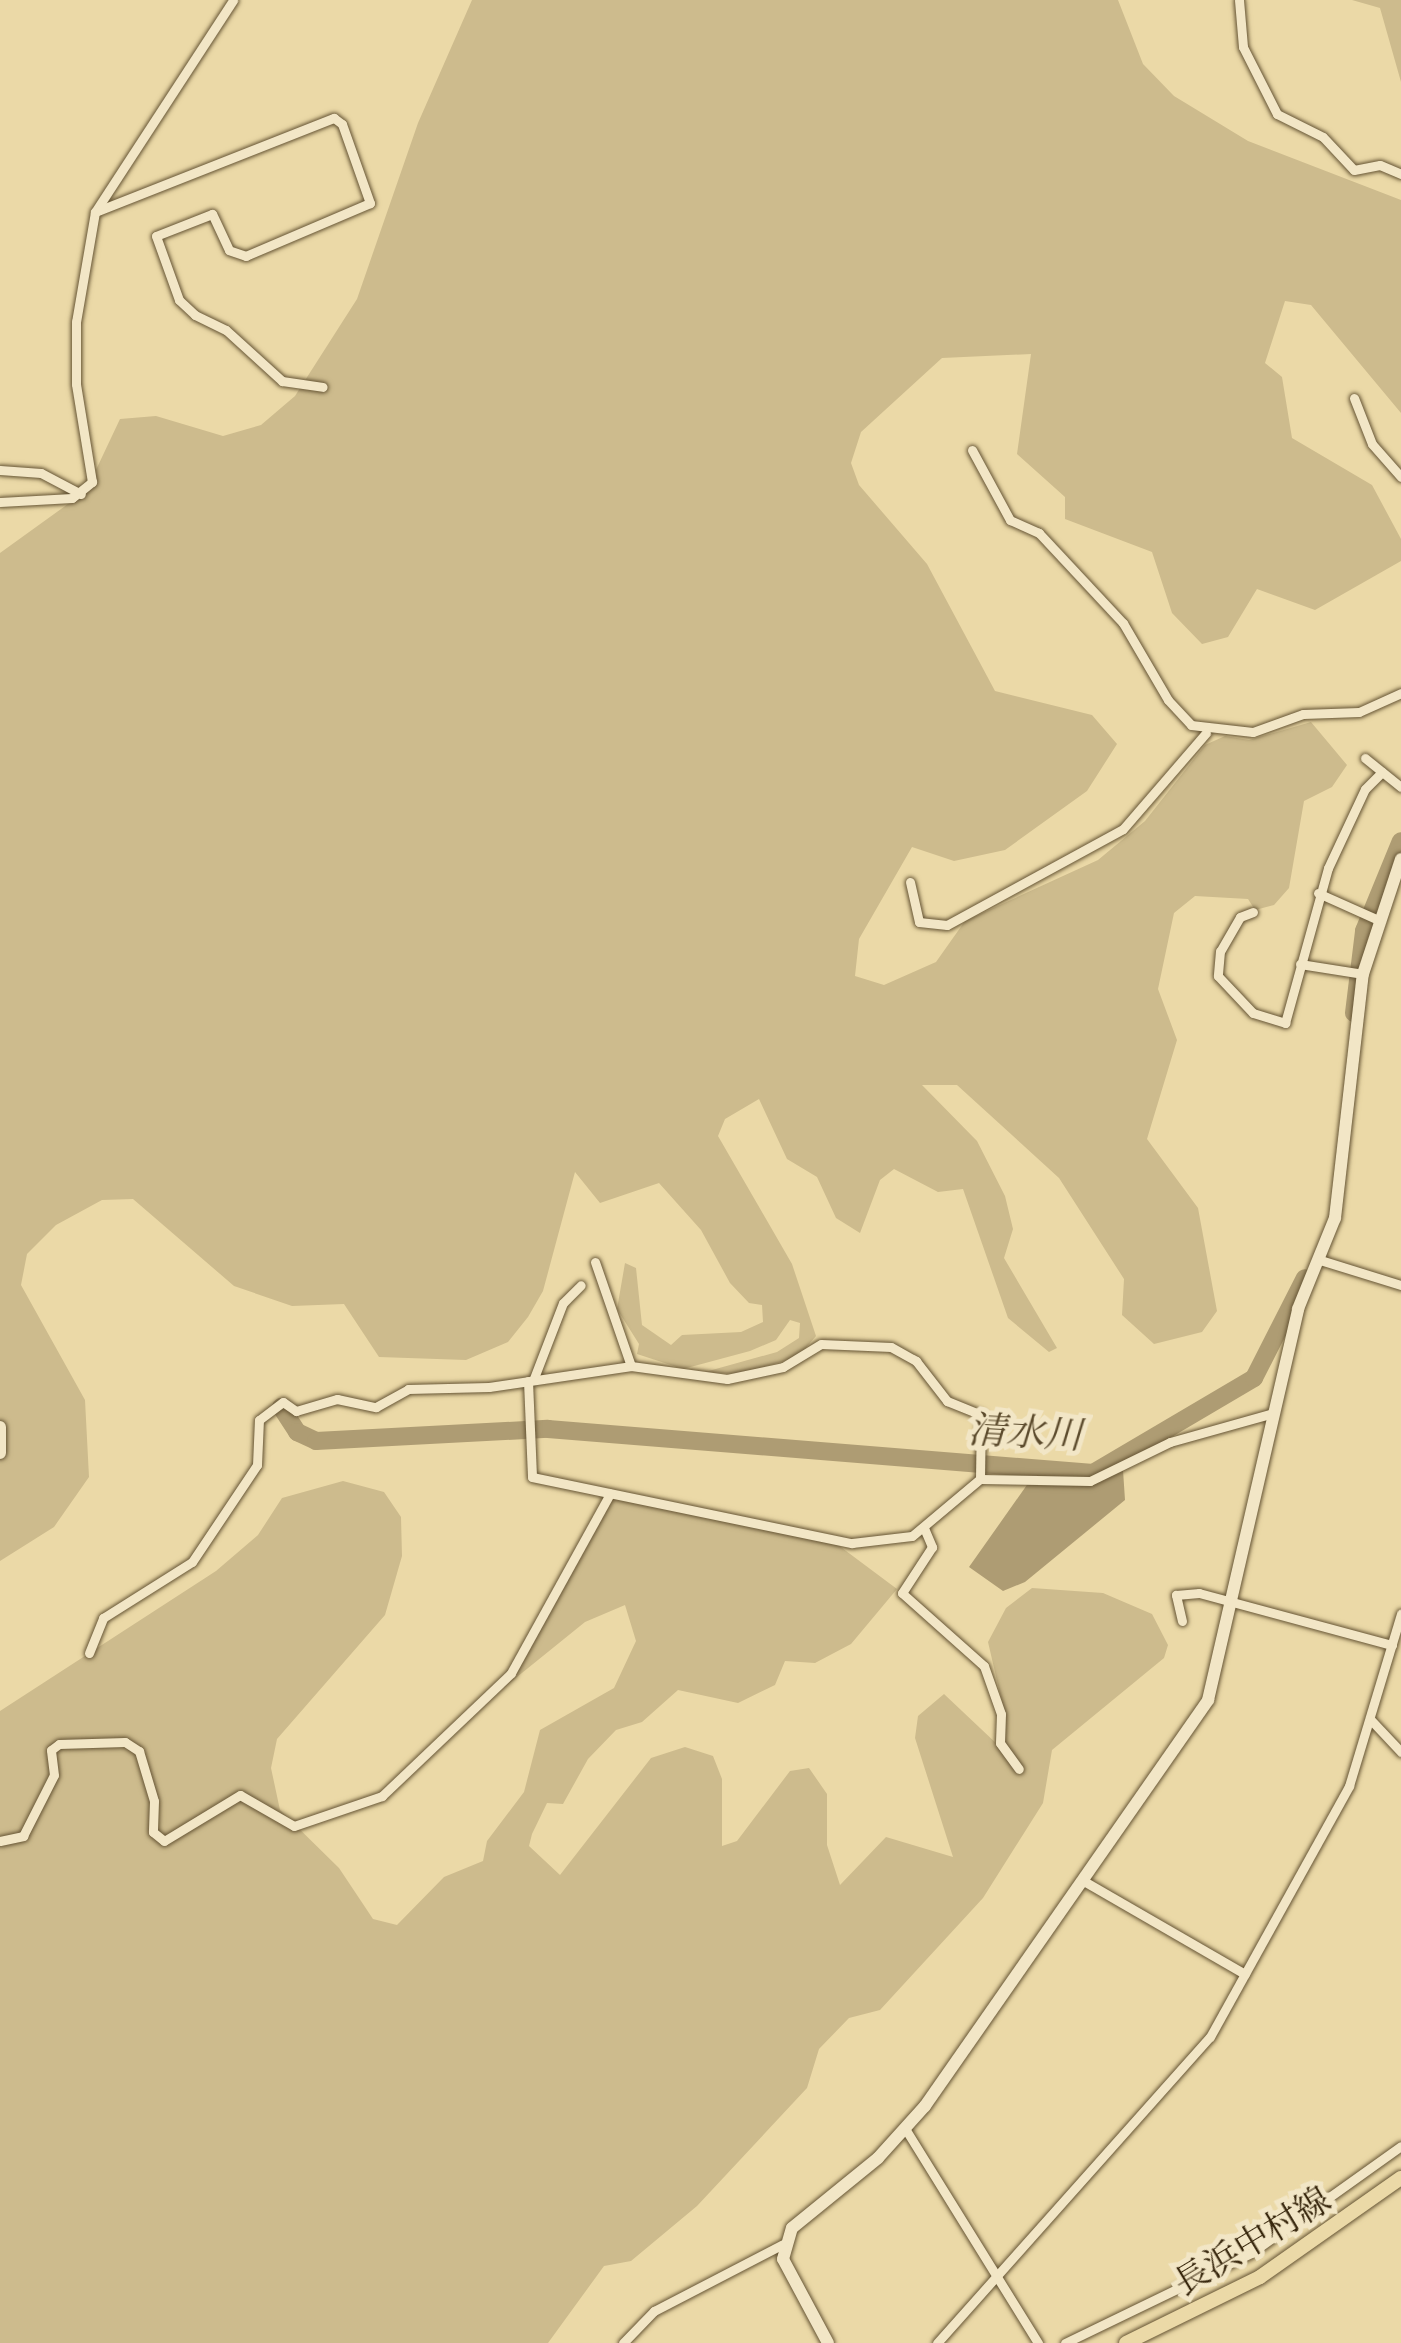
<!DOCTYPE html>
<meta charset="utf-8">
<style>
body{margin:0}
#map{position:relative;width:1401px;height:2343px;overflow:hidden;background:#ebd9a7;font-family:Alegreya,"Noto Serif JP",serif}
div>[style]{position:absolute}
.green>*{inset:0;background:#cdbb8d}
.water>*{inset:0;background:#ae9c73}
.river>*{height:18px;margin:-9px;padding:0 9px;transform-origin:9px;border-radius:9px;background:#ae9c73}
.roads{filter:drop-shadow(0 0 2px #655434) drop-shadow(0 0 2px #655434)}
.street>*{height:9px;margin:-4.5px;padding:0 4.5px;transform-origin:4.5px;border-radius:4.5px;background:#f2e6c6}
.secondary>*{height:12px;margin:-6px;padding:0 6px;transform-origin:6px;border-radius:6px;background:#f2e6c6}
.primary>*{height:14px;margin:-7px;padding:0 7px;transform-origin:7px;border-radius:7px;background:#ebd9a7}
span{translate:-50% -50%;white-space:nowrap;text-align:center;line-height:1.15;-webkit-text-stroke:10px #f2e6c6;paint-order:stroke}
.street-label{font-size:35px;color:#38270d}
.water-label{font-size:38px;color:#5b4a2c;font-style:italic}
</style>
<div id="map">
<div class="green">
<div style="clip-path:polygon(472px 0,1118px 0,1143px 64px,1174px 96px,1248px 141px,1401px 200px,1401px 413px,1311px 305px,1285px 301px,1265px 363px,1282px 377px,1292px 438px,1372px 485px,1401px 539px,1401px 561px,1315px 610px,1257px 589px,1228px 637px,1202px 644px,1172px 613px,1152px 552px,1065px 519px,1065px 497px,1017px 454px,1031px 354px,942px 358px,861px 432px,851px 463px,859px 485px,927px 564px,995px 691px,1092px 715px,1117px 744px,1087px 791px,1005px 850px,954px 861px,912px 847px,859px 939px,855px 976px,884px 985px,936px 962px,965px 921px,1098px 860px,1145px 821px,1205px 745px,1225px 736px,1249px 740px,1311px 722px,1347px 765px,1332px 787px,1304px 801px,1289px 888px,1274px 905px,1255px 910px,1248px 899px,1195px 896px,1174px 913px,1158px 989px,1177px 1040px,1147px 1139px,1198px 1208px,1217px 1311px,1202px 1332px,1154px 1344px,1122px 1315px,1124px 1279px,1059px 1178px,957px 1085px,922px 1085px,977px 1141px,1005px 1196px,1013px 1229px,1004px 1258px,1057px 1348px,1049px 1352px,1008px 1318px,963px 1189px,938px 1192px,894px 1169px,880px 1180px,860px 1233px,836px 1218px,817px 1177px,787px 1159px,759px 1099px,725px 1119px,718px 1136px,792px 1264px,816px 1336px,798px 1357px,739px 1374px,705px 1372px,777px 1352px,799px 1338px,800px 1323px,790px 1320px,776px 1340px,750px 1351px,683px 1369px,637px 1354px,639px 1344px,617px 1309px,625px 1263px,636px 1268px,642px 1325px,671px 1345px,682px 1335px,741px 1332px,763px 1322px,762px 1305px,749px 1303px,730px 1283px,701px 1230px,659px 1183px,600px 1203px,575px 1172px,543px 1291px,528px 1317px,508px 1342px,466px 1360px,379px 1357px,344px 1304px,292px 1306px,234px 1286px,133px 1199px,102px 1200px,56px 1225px,27px 1254px,21px 1285px,85px 1400px,89px 1477px,54px 1527px,0 1561px,0 553px,86px 491px,120px 419px,156px 416px,223px 436px,261px 425px,295px 396px,357px 299px,418px 123px)"></div>
<div style="clip-path:polygon(1352px 0,1401px 0,1401px 82px,1380px 8px)"></div>
<div style="clip-path:polygon(343px 1481px,384px 1492px,401px 1517px,402px 1556px,385px 1615px,277px 1739px,271px 1768px,280px 1810px,339px 1868px,373px 1919px,397px 1925px,444px 1877px,483px 1861px,487px 1841px,524px 1792px,540px 1730px,614px 1688px,636px 1641px,625px 1605px,585px 1622px,502px 1689px,614px 1497px,834px 1542px,897px 1589px,851px 1644px,815px 1663px,785px 1661px,775px 1685px,738px 1703px,678px 1690px,642px 1722px,616px 1730px,588px 1759px,563px 1804px,547px 1803px,532px 1834px,529px 1846px,560px 1875px,651px 1758px,685px 1747px,713px 1756px,722px 1779px,722px 1846px,737px 1841px,790px 1771px,809px 1768px,827px 1794px,827px 1845px,840px 1885px,886px 1837px,953px 1857px,915px 1738px,918px 1716px,944px 1694px,998px 1745px,1004px 1711px,988px 1642px,1006px 1608px,1032px 1588px,1103px 1593px,1152px 1614px,1168px 1645px,1164px 1658px,1052px 1750px,1043px 1803px,983px 1898px,880px 2010px,849px 2018px,819px 2049px,807px 2088px,697px 2206px,631px 2261px,604px 2266px,548px 2343px,0 2343px,0 1711px,216px 1571px,258px 1535px,282px 1498px)"></div>
</div>
<div class="water">
<div style="clip-path:polygon(1123px 1470px,1125px 1500px,1025px 1582px,1003px 1591px,969px 1567px,1029px 1482px,1091px 1485px)"></div>
</div>
<div class="river">
<div style="left:1354px;top:1013px;width:83px;rotate:-83deg"></div>
<div style="left:1364px;top:931px;width:97px;rotate:-67.7deg"></div>
<div style="left:281px;top:1407px;width:30px;rotate:57deg"></div>
<div style="left:297px;top:1432px;width:21px;rotate:25deg"></div>
<div style="left:316px;top:1441px;width:232px;rotate:-3deg"></div>
<div style="left:548px;top:1429px;width:547px;rotate:4.62deg"></div>
<div style="left:1093px;top:1473px;width:187px;rotate:-30.5deg"></div>
<div style="left:1254px;top:1378px;width:112px;rotate:-63deg"></div>
</div>
<div class="roads">
<div class="street">
<div style="left:1239px;top:0;width:47px;rotate:85.1deg"></div>
<div style="left:1243px;top:47px;width:75px;rotate:63.1deg"></div>
<div style="left:1277px;top:114px;width:51px;rotate:26.6deg"></div>
<div style="left:1323px;top:137px;width:45px;rotate:46.8deg"></div>
<div style="left:1354px;top:170px;width:26px;rotate:-11deg"></div>
<div style="left:1380px;top:165px;width:23px;rotate:23deg"></div>
<div style="left:95px;top:212px;width:257px;rotate:-21.5deg"></div>
<div style="left:334px;top:118px;width:10px;rotate:37deg"></div>
<div style="left:342px;top:124px;width:84px;rotate:70.5deg"></div>
<div style="left:370px;top:203px;width:135px;rotate:156.9deg"></div>
<div style="left:246px;top:256px;width:18px;rotate:-161deg"></div>
<div style="left:229px;top:250px;width:40px;rotate:-115deg"></div>
<div style="left:212px;top:214px;width:60px;rotate:158.6deg"></div>
<div style="left:156px;top:236px;width:68px;rotate:70.2deg"></div>
<div style="left:179px;top:300px;width:22px;rotate:43deg"></div>
<div style="left:195px;top:315px;width:34px;rotate:26deg"></div>
<div style="left:226px;top:330px;width:76px;rotate:42.3deg"></div>
<div style="left:282px;top:381px;width:41px;rotate:8.3deg"></div>
<div style="left:1354px;top:398px;width:49px;rotate:68.6deg"></div>
<div style="left:1372px;top:444px;width:44px;rotate:48.7deg"></div>
<div style="left:972px;top:450px;width:80px;rotate:61.5deg"></div>
<div style="left:1010px;top:520px;width:32px;rotate:24deg"></div>
<div style="left:1039px;top:533px;width:123px;rotate:47deg"></div>
<div style="left:1123px;top:623px;width:89px;rotate:59.7deg"></div>
<div style="left:1168px;top:700px;width:34px;rotate:47deg"></div>
<div style="left:1191px;top:725px;width:62px;rotate:6.4deg"></div>
<div style="left:1253px;top:732px;width:53px;rotate:-19.8deg"></div>
<div style="left:1303px;top:714px;width:56px;rotate:-2deg"></div>
<div style="left:1359px;top:712px;width:46px;rotate:-24.3deg"></div>
<div style="left:0;top:470px;width:41px;rotate:4.2deg"></div>
<div style="left:41px;top:473px;width:45px;rotate:27.7deg"></div>
<div style="left:0;top:502px;width:72px;rotate:-3.2deg"></div>
<div style="left:72px;top:498px;width:26px;rotate:-39deg"></div>
<div style="left:92px;top:482px;width:99px;rotate:-99.3deg"></div>
<div style="left:76px;top:384px;width:62px;rotate:-90deg"></div>
<div style="left:76px;top:322px;width:112px;rotate:-80.2deg"></div>
<div style="left:95px;top:212px;width:253px;rotate:-56.9deg"></div>
<div style="left:1365px;top:758px;width:46px;rotate:38.9deg"></div>
<div style="left:910px;top:882px;width:41px;rotate:77.3deg"></div>
<div style="left:919px;top:922px;width:28px;rotate:6deg"></div>
<div style="left:947px;top:925px;width:200px;rotate:-28.6deg"></div>
<div style="left:1123px;top:829px;width:127px;rotate:-49.2deg"></div>
<div style="left:1318px;top:893px;width:64px;rotate:24.1deg"></div>
<div style="left:1253px;top:912px;width:14px;rotate:159deg"></div>
<div style="left:1240px;top:917px;width:39px;rotate:120deg"></div>
<div style="left:1220px;top:951px;width:25px;rotate:95deg"></div>
<div style="left:1218px;top:976px;width:51px;rotate:46.6deg"></div>
<div style="left:1253px;top:1013px;width:34px;rotate:17deg"></div>
<div style="left:1285px;top:1023px;width:161px;rotate:-74.5deg"></div>
<div style="left:1328px;top:868px;width:87px;rotate:-64.9deg"></div>
<div style="left:1365px;top:789px;width:24px;rotate:-45deg"></div>
<div style="left:1300px;top:964px;width:64px;rotate:9deg"></div>
<div style="left:1320px;top:1260px;width:85px;rotate:17.2deg"></div>
<div style="left:595px;top:1262px;width:110px;rotate:70.9deg"></div>
<div style="left:534px;top:1378px;width:80px;rotate:-68.9deg"></div>
<div style="left:563px;top:1303px;width:25px;rotate:-45deg"></div>
<div style="left:528px;top:1381px;width:96px;rotate:87.6deg"></div>
<div style="left:532px;top:1477px;width:327px;rotate:11.7deg"></div>
<div style="left:852px;top:1543px;width:60px;rotate:-6.7deg"></div>
<div style="left:912px;top:1536px;width:89px;rotate:-40deg"></div>
<div style="left:980px;top:1479px;width:110px;rotate:1deg"></div>
<div style="left:1090px;top:1481px;width:89px;rotate:-26deg"></div>
<div style="left:1170px;top:1442px;width:107px;rotate:-15.7deg"></div>
<div style="left:924px;top:1528px;width:21px;rotate:67deg"></div>
<div style="left:932px;top:1547px;width:55px;rotate:123.1deg"></div>
<div style="left:902px;top:1593px;width:110px;rotate:41.7deg"></div>
<div style="left:984px;top:1666px;width:51px;rotate:70.5deg"></div>
<div style="left:1001px;top:1714px;width:29px;rotate:92deg"></div>
<div style="left:1000px;top:1743px;width:32px;rotate:54deg"></div>
<div style="left:1182px;top:1621px;width:27px;rotate:-103deg"></div>
<div style="left:1176px;top:1595px;width:23px;rotate:-5deg"></div>
<div style="left:1199px;top:1593px;width:200px;rotate:15.1deg"></div>
<div style="left:89px;top:1653px;width:38px;rotate:-68deg"></div>
<div style="left:103px;top:1618px;width:105px;rotate:-32.2deg"></div>
<div style="left:192px;top:1562px;width:117px;rotate:-56.2deg"></div>
<div style="left:257px;top:1465px;width:45px;rotate:-87.5deg"></div>
<div style="left:259px;top:1420px;width:30px;rotate:-37deg"></div>
<div style="left:283px;top:1402px;width:16px;rotate:35deg"></div>
<div style="left:296px;top:1411px;width:43px;rotate:-16.3deg"></div>
<div style="left:337px;top:1399px;width:40px;rotate:12deg"></div>
<div style="left:376px;top:1407px;width:37px;rotate:-29deg"></div>
<div style="left:408px;top:1389px;width:81px;rotate:-1.4deg"></div>
<div style="left:489px;top:1387px;width:144px;rotate:-8.4deg"></div>
<div style="left:631px;top:1366px;width:97px;rotate:7.7deg"></div>
<div style="left:727px;top:1379px;width:57px;rotate:-12.1deg"></div>
<div style="left:783px;top:1367px;width:44px;rotate:-31.2deg"></div>
<div style="left:821px;top:1344px;width:70px;rotate:2.5deg"></div>
<div style="left:891px;top:1347px;width:29px;rotate:29deg"></div>
<div style="left:916px;top:1361px;width:51px;rotate:52.2deg"></div>
<div style="left:947px;top:1401px;width:37px;rotate:22deg"></div>
<div style="left:981px;top:1415px;width:64px;rotate:90.9deg"></div>
<div style="left:1371px;top:1720px;width:44px;rotate:46.8deg"></div>
<div style="left:0;top:1841px;width:24px;rotate:-12deg"></div>
<div style="left:23px;top:1836px;width:68px;rotate:-63.1deg"></div>
<div style="left:54px;top:1775px;width:25px;rotate:-97deg"></div>
<div style="left:51px;top:1750px;width:10px;rotate:-37deg"></div>
<div style="left:59px;top:1744px;width:66px;rotate:-1.7deg"></div>
<div style="left:125px;top:1742px;width:17px;rotate:33deg"></div>
<div style="left:139px;top:1751px;width:52px;rotate:73.3deg"></div>
<div style="left:154px;top:1801px;width:31px;rotate:92deg"></div>
<div style="left:153px;top:1832px;width:14px;rotate:39deg"></div>
<div style="left:164px;top:1841px;width:89px;rotate:-31.2deg"></div>
<div style="left:240px;top:1795px;width:62px;rotate:29.9deg"></div>
<div style="left:294px;top:1826px;width:93px;rotate:-18.8deg"></div>
<div style="left:382px;top:1796px;width:178px;rotate:-43.6deg"></div>
<div style="left:511px;top:1673px;width:205px;rotate:-61.1deg"></div>
<div style="left:1082px;top:1880px;width:188px;rotate:30deg"></div>
<div style="left:906px;top:2130px;width:251px;rotate:58.2deg"></div>
<div style="left:623px;top:2343px;width:45px;rotate:-45.9deg"></div>
<div style="left:654px;top:2311px;width:145px;rotate:-27.4deg"></div>
<div style="left:937px;top:2343px;width:410px;rotate:-48.3deg"></div>
<div style="left:1210px;top:2037px;width:287px;rotate:-61deg"></div>
<div style="left:1349px;top:1786px;width:180px;rotate:-73.2deg"></div>
<div style="left:1065px;top:2343px;width:207px;rotate:-25.8deg"></div>
<div style="left:1251px;top:2253px;width:184px;rotate:-35.5deg"></div>
</div>
<div class="secondary">
<div style="left:0;top:1427px;width:26px;rotate:90deg"></div>
<div style="left:828px;top:2343px;width:95px;rotate:-118.2deg"></div>
<div style="left:783px;top:2259px;width:32px;rotate:-74deg"></div>
<div style="left:792px;top:2228px;width:111px;rotate:-39.1deg"></div>
<div style="left:878px;top:2158px;width:70px;rotate:-47.9deg"></div>
<div style="left:925px;top:2106px;width:495px;rotate:-55.1deg"></div>
<div style="left:1208px;top:1700px;width:401px;rotate:-77deg"></div>
<div style="left:1298px;top:1309px;width:98px;rotate:-67.9deg"></div>
<div style="left:1335px;top:1218px;width:246px;rotate:-83.5deg"></div>
<div style="left:1363px;top:974px;width:121px;rotate:-71.7deg"></div>
</div>
<div class="primary">
<div style="left:1126px;top:2343px;width:149px;rotate:-26.2deg"></div>
<div style="left:1260px;top:2277px;width:172px;rotate:-35.1deg"></div>
</div>
</div>
<div class="street-label">
<span style="left:1252px;top:2241px;rotate:-31deg">長浜中村線</span>
</div>
<div class="water-label">
<span style="left:1025px;top:1433px;rotate:3deg">清水川</span>
</div>
</div>
